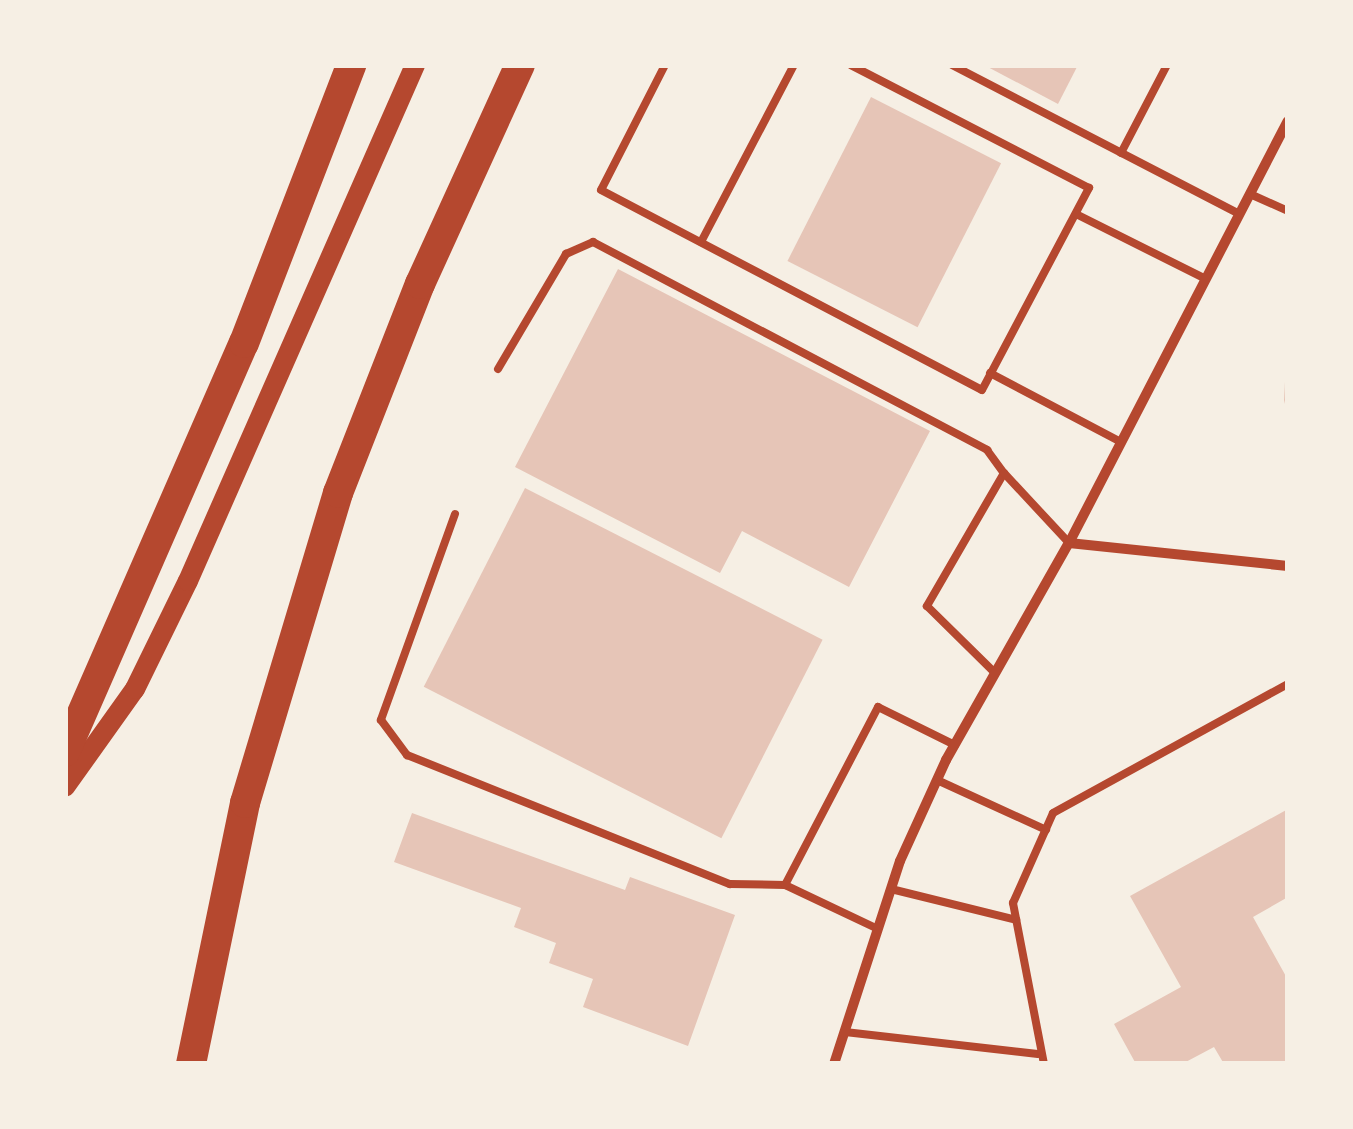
<!DOCTYPE html>
<style>
body{margin:0}
#map{position:relative;width:1353px;height:1129px;overflow:hidden;background:#f6efe4;font-family:"Public Sans",sans-serif}
div>[style]{position:absolute}
.building>*{inset:0;background:#e6c5b7;transform-origin:0 0}
.service>*{height:8px;margin:-4px;padding:0 4px;transform-origin:4px;border-radius:4px;background:#b5482f}
.minor>*{height:10px;margin:-5px;padding:0 5px;transform-origin:5px;border-radius:5px;background:#b5482f}
.secondary>*{height:20px;margin:-10px;padding:0 10px;transform-origin:10px;border-radius:10px;background:#b5482f}
.motorway>*{height:30px;margin:-15px;padding:0 15px;transform-origin:15px;border-radius:15px;background:#b5482f}
span{translate:-50% -50%;white-space:nowrap;text-align:center;line-height:1.15;-webkit-text-stroke:9px #f6efe4;paint-order:stroke}
.frame{position:absolute;inset:0;border:68px solid #f6efe4;pointer-events:none}
</style>
<div id="map">
<div class="building">
<div style="clip-path:polygon(984px 65px,1078px 65px,1058px 104px)"></div>
<div style="left:871px;top:97px;width:146px;height:184px;rotate:27deg"></div>
<div style="clip-path:polygon(618px 269px,930px 431px,849px 587px,742px 531px,720px 573px,515px 467px)"></div>
<div style="clip-path:polygon(1285px 382px,1288px 382px,1287px 412px,1284px 400px)"></div>
<div style="left:525px;top:488px;width:334px;height:223px;rotate:27deg"></div>
<div style="clip-path:polygon(1288px 809px,1288px 897px,1253px 917px,1288px 980px,1288px 1064px,1224px 1064px,1214px 1047px,1182px 1064px,1136px 1064px,1114px 1024px,1181px 987px,1130px 896px)"></div>
<div style="clip-path:polygon(412px 813px,625px 890px,630px 877px,735px 915px,688px 1046px,583px 1007px,593px 979px,549px 963px,556px 943px,514px 927px,521px 908px,394px 862px)"></div>
</div>
<div class="service">
<div style="left:665px;top:65px;width:140px;rotate:117.1deg"></div>
<div style="left:601px;top:190px;width:430px;rotate:27.7deg"></div>
<div style="left:982px;top:390px;width:229px;rotate:-62.1deg"></div>
<div style="left:1089px;top:188px;width:268px;rotate:-152.7deg"></div>
<div style="left:952px;top:65px;width:324px;rotate:27.4deg"></div>
<div style="left:1121px;top:153px;width:99px;rotate:-62.4deg"></div>
<div style="left:1250px;top:194px;width:42px;rotate:24.1deg"></div>
<div style="left:1076px;top:214px;width:145px;rotate:26.6deg"></div>
<div style="left:701px;top:242px;width:200px;rotate:-62.3deg"></div>
<div style="left:498px;top:369px;width:134px;rotate:-59.4deg"></div>
<div style="left:566px;top:254px;width:30px;rotate:-24deg"></div>
<div style="left:593px;top:242px;width:446px;rotate:27.8deg"></div>
<div style="left:987px;top:450px;width:29px;rotate:54deg"></div>
<div style="left:1004px;top:473px;width:154px;rotate:120.1deg"></div>
<div style="left:927px;top:606px;width:95px;rotate:44.6deg"></div>
<div style="left:990px;top:373px;width:148px;rotate:27.8deg"></div>
<div style="left:1004px;top:473px;width:96px;rotate:47.1deg"></div>
<div style="left:455px;top:514px;width:219px;rotate:109.8deg"></div>
<div style="left:381px;top:720px;width:44px;rotate:53.4deg"></div>
<div style="left:407px;top:755px;width:348px;rotate:21.8deg"></div>
<div style="left:730px;top:884px;width:55px;rotate:1deg"></div>
<div style="left:937px;top:780px;width:120px;rotate:24.6deg"></div>
<div style="left:891px;top:889px;width:129px;rotate:13.9deg"></div>
<div style="left:878px;top:929px;width:103px;rotate:-154.7deg"></div>
<div style="left:785px;top:885px;width:201px;rotate:-62.4deg"></div>
<div style="left:878px;top:707px;width:86px;rotate:26.3deg"></div>
<div style="left:845px;top:1032px;width:194px;rotate:6.5deg"></div>
<div style="left:1044px;top:1064px;width:164px;rotate:-100.9deg"></div>
<div style="left:1013px;top:903px;width:98px;rotate:-66deg"></div>
<div style="left:1053px;top:813px;width:268px;rotate:-28.8deg"></div>
</div>
<div class="minor">
<div style="left:1069px;top:543px;width:220px;rotate:6deg"></div>
<div style="left:834px;top:1064px;width:213px;rotate:-72deg"></div>
<div style="left:900px;top:861px;width:111px;rotate:-65.5deg"></div>
<div style="left:946px;top:760px;width:249px;rotate:-60.5deg"></div>
<div style="left:1069px;top:543px;width:475px;rotate:-62.6deg"></div>
</div>
<div class="secondary">
<div style="left:65px;top:787px;width:120px;rotate:-54.5deg"></div>
<div style="left:135px;top:689px;width:120px;rotate:-63.9deg"></div>
<div style="left:188px;top:581px;width:564px;rotate:-66.25deg"></div>
</div>
<div class="motorway">
<div style="left:65px;top:752px;width:446px;rotate:-66.4deg"></div>
<div style="left:244px;top:343px;width:298px;rotate:-68.9deg"></div>
<div style="left:191px;top:1064px;width:267px;rotate:-78.3deg"></div>
<div style="left:245px;top:803px;width:324px;rotate:-73.3deg"></div>
<div style="left:338px;top:493px;width:225px;rotate:-68.6deg"></div>
<div style="left:420px;top:284px;width:241px;rotate:-65.5deg"></div>
</div>
<div class="frame"></div>
</div>
